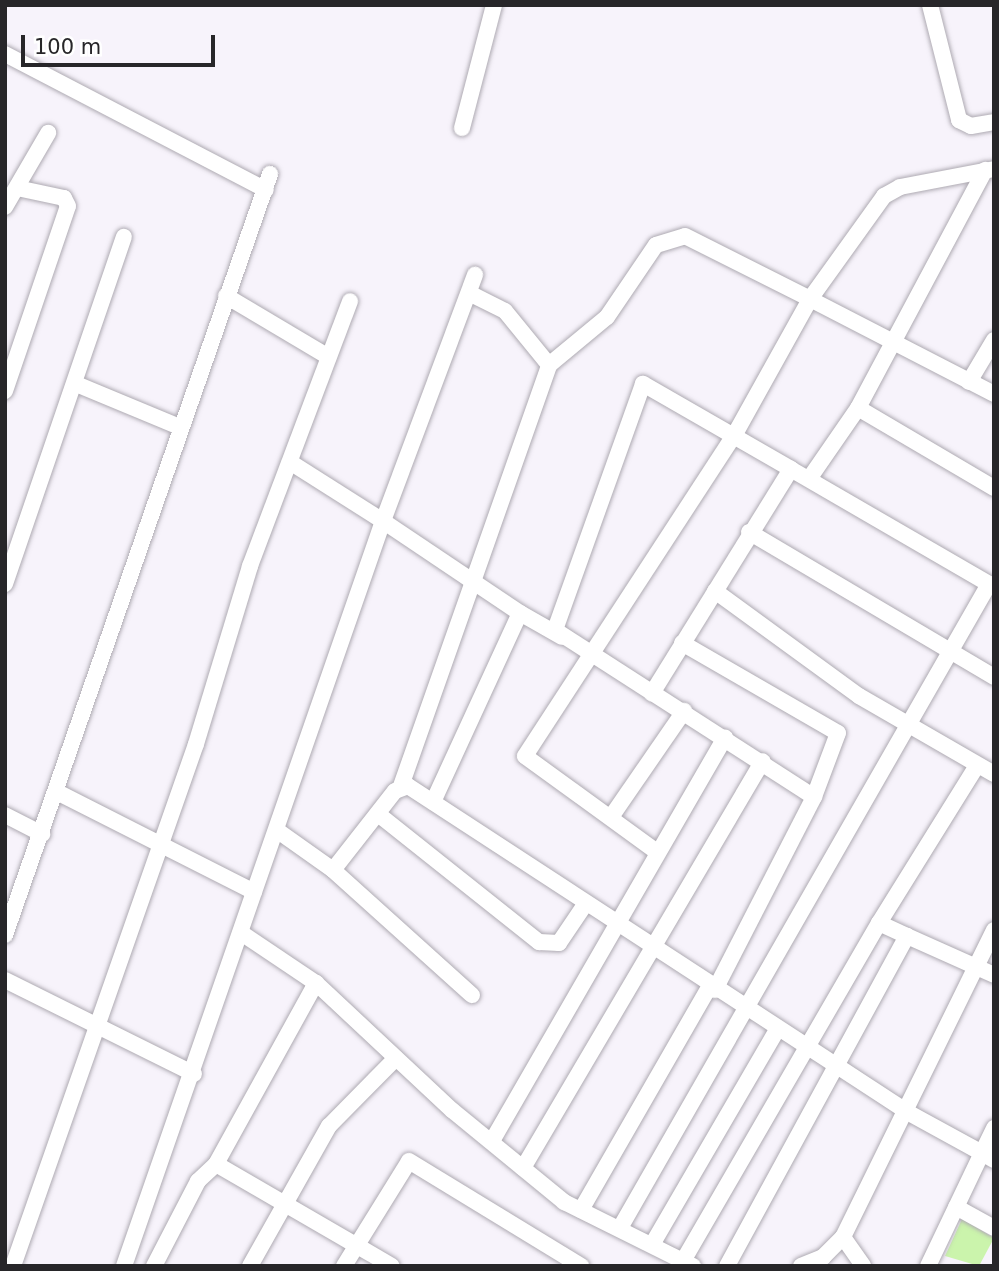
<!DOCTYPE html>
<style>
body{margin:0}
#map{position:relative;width:999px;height:1271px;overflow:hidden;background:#f7f3fb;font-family:"DejaVu Sans",sans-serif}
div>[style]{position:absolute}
.green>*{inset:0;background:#cbf4ac}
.roads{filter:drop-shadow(0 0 2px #aeaab2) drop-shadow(0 0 2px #aeaab2)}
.street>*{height:16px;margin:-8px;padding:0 8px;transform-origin:8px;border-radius:8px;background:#fff}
span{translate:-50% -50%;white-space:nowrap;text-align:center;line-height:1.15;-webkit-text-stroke:5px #fff;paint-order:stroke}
.frame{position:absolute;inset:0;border:7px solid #272629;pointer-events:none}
.scale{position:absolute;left:21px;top:35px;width:194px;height:32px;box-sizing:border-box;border:4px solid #272629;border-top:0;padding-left:9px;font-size:21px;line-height:24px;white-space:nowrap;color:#272629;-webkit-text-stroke:5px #fff;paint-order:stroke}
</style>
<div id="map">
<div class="green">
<div style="clip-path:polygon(962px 1219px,994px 1238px,979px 1266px,945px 1256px)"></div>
</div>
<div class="roads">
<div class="street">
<div style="left:930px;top:5px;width:119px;rotate:75.8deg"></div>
<div style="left:959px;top:120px;width:13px;rotate:27deg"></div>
<div style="left:971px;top:126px;width:23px;rotate:-10deg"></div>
<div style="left:5px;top:54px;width:294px;rotate:27.5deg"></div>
<div style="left:462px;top:128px;width:127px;rotate:-75.4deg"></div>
<div style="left:5px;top:207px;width:86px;rotate:-59.8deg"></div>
<div style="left:469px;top:293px;width:40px;rotate:26.6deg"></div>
<div style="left:505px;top:311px;width:70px;rotate:50.8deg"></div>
<div style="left:226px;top:296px;width:117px;rotate:30.7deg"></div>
<div style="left:969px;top:382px;width:49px;rotate:-59.2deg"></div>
<div style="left:76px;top:384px;width:113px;rotate:22.5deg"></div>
<div style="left:5px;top:391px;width:195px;rotate:-71.2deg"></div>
<div style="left:68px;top:206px;width:9px;rotate:-117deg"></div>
<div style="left:64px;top:198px;width:48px;rotate:-168deg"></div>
<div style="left:858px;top:408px;width:270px;rotate:-61.9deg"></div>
<div style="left:290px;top:462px;width:110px;rotate:32.4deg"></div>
<div style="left:383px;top:521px;width:263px;rotate:-69.5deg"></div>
<div style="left:791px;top:469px;width:171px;rotate:-150.1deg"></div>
<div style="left:643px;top:384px;width:261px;rotate:109.7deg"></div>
<div style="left:555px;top:630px;width:308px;rotate:32.8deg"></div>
<div style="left:809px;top:479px;width:86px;rotate:-55.4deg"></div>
<div style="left:858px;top:408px;width:158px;rotate:30.5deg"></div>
<div style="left:749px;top:532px;width:285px;rotate:30.6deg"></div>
<div style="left:5px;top:584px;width:367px;rotate:-71.1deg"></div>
<div style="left:715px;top:591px;width:178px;rotate:36.1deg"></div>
<div style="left:859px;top:696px;width:156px;rotate:30deg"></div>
<div style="left:682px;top:643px;width:180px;rotate:30deg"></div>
<div style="left:838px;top:733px;width:68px;rotate:110.6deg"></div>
<div style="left:814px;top:797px;width:217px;rotate:117.2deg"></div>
<div style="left:401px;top:786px;width:446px;rotate:-70.6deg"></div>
<div style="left:549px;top:365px;width:75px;rotate:-39.6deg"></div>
<div style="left:607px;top:317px;width:87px;rotate:-55.8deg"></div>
<div style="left:656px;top:245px;width:30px;rotate:-17deg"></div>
<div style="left:685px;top:236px;width:140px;rotate:26.7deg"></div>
<div style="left:810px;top:299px;width:127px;rotate:-54.3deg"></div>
<div style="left:884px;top:196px;width:18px;rotate:-29deg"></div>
<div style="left:900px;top:187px;width:96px;rotate:-10.8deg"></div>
<div style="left:57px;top:792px;width:221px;rotate:26.9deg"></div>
<div style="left:433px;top:802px;width:208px;rotate:-65.3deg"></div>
<div style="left:520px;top:613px;width:48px;rotate:29.7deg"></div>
<div style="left:378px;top:814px;width:206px;rotate:38.5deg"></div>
<div style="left:539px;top:942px;width:20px;rotate:3deg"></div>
<div style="left:559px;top:943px;width:45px;rotate:-56deg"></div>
<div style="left:5px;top:815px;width:42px;rotate:27.2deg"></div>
<div style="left:611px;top:817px;width:129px;rotate:-55.4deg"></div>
<div style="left:278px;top:831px;width:67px;rotate:35.3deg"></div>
<div style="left:333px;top:870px;width:100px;rotate:-51.9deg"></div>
<div style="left:395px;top:791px;width:14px;rotate:-21deg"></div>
<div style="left:408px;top:786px;width:598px;rotate:33.13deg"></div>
<div style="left:909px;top:1113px;width:83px;rotate:28.7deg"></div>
<div style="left:982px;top:1153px;width:28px;rotate:-64deg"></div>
<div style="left:657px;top:852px;width:163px;rotate:-144deg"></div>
<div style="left:525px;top:756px;width:384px;rotate:-56.9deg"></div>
<div style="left:735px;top:434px;width:154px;rotate:-60.9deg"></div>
<div style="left:810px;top:299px;width:207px;rotate:27.3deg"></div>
<div style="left:333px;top:870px;width:187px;rotate:42deg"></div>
<div style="left:243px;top:934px;width:88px;rotate:33.9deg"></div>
<div style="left:316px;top:983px;width:187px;rotate:43.1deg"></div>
<div style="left:453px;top:1111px;width:144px;rotate:39.3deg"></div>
<div style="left:564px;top:1202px;width:144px;rotate:26.4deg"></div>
<div style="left:5px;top:935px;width:806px;rotate:-70.8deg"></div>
<div style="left:907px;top:936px;width:31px;rotate:-155deg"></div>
<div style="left:879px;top:923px;width:184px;rotate:-58.1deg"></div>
<div style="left:5px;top:980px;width:211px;rotate:26.4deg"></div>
<div style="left:492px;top:1141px;width:466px;rotate:-60deg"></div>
<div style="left:216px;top:1164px;width:207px;rotate:-61.1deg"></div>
<div style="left:523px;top:1168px;width:472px;rotate:-59.5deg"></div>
<div style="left:956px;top:1207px;width:43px;rotate:28.9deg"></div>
<div style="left:581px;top:1210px;width:257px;rotate:-60.1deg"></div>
<div style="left:620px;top:1228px;width:742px;rotate:-60.19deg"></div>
<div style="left:989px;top:584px;width:229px;rotate:-149.9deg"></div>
<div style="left:791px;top:469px;width:264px;rotate:121.8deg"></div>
<div style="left:843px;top:1237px;width:35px;rotate:55deg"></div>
<div style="left:653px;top:1243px;width:246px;rotate:-59.8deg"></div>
<div style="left:683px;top:1261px;width:391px;rotate:-59.9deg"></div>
<div style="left:13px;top:1266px;width:553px;rotate:-70.68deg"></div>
<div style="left:196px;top:744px;width:186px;rotate:-73.1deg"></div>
<div style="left:250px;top:566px;width:283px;rotate:-69.3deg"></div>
<div style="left:124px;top:1266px;width:789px;rotate:-70.83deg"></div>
<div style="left:383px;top:521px;width:165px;rotate:33.9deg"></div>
<div style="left:154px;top:1266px;width:96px;rotate:-62.6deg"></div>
<div style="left:198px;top:1181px;width:25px;rotate:-43deg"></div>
<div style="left:216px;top:1164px;width:203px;rotate:30.1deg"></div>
<div style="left:250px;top:1266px;width:161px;rotate:-60.6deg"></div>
<div style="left:329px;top:1126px;width:95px;rotate:-45.4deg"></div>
<div style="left:344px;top:1266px;width:123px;rotate:-58.2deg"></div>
<div style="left:409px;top:1161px;width:202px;rotate:31.4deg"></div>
<div style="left:727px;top:1266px;width:376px;rotate:-61.4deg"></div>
<div style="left:907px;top:936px;width:95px;rotate:24.1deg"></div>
<div style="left:801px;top:1266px;width:24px;rotate:-22deg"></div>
<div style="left:823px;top:1257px;width:28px;rotate:-45deg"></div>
<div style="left:843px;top:1237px;width:342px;rotate:-63.8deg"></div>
<div style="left:928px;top:1266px;width:125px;rotate:-64.5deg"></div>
<div style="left:982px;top:1153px;width:14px;rotate:30deg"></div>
</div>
</div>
<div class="frame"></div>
<div class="scale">100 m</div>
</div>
